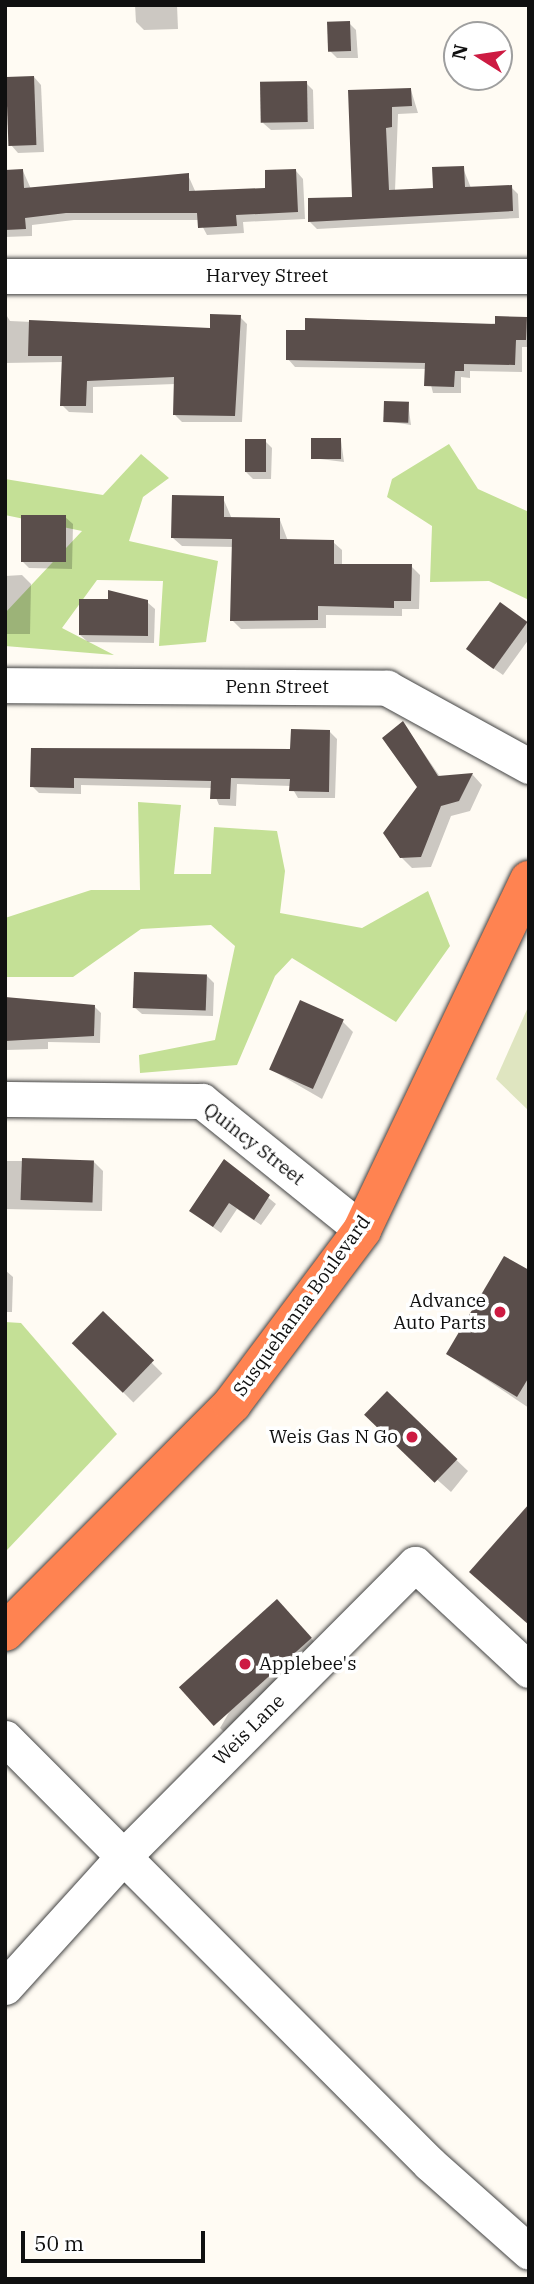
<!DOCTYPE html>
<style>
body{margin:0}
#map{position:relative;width:534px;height:2284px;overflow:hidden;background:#fffbf3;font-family:"IBM Plex Serif",serif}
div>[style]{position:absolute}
.forest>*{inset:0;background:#c4e096}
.cemetery>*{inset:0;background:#dfe5c0}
.shadow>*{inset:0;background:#0003;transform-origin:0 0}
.building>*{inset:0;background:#5a4e4b;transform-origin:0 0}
.roads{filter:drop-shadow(0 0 2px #434343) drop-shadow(0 0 2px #434343)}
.minor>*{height:35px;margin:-17.5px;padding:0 17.5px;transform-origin:17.5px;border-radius:17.5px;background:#fff}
.highway>*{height:38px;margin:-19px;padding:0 19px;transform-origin:19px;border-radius:19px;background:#ff8351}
.dots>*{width:19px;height:19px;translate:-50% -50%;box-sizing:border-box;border:4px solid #fff;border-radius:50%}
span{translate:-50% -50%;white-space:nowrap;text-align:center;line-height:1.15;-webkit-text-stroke:7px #fff;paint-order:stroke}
.street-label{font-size:19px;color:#101010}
.poi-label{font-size:19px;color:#101010}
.right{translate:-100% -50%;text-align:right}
.left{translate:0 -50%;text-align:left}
.frame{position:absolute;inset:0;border:7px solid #101010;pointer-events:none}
.north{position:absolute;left:443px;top:21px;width:70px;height:70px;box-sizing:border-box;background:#fff;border:2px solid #9f9f9f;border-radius:50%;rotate:282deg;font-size:19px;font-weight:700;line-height:28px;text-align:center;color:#101010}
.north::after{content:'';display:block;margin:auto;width:24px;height:32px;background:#cd1b42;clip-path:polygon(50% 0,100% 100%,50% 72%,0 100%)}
.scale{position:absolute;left:21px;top:2231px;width:184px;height:32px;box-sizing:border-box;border:4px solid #101010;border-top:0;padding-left:9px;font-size:21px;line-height:24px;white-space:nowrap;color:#101010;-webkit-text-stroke:5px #fff;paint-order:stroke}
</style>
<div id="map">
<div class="forest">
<div style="clip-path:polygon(449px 444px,478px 489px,529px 512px,529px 600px,489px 581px,430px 582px,432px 526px,387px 497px,392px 479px)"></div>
<div style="clip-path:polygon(141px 454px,169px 478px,143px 497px,129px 541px,218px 561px,206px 642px,159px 646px,163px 581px,97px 580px,62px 628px,114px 655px,5px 646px,5px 613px,82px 531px,5px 515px,5px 479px,103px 495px)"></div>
<div style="clip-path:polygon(138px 802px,181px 805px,174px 874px,211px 874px,214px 827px,277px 831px,285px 871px,280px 913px,362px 928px,428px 891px,450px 946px,396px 1022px,292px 958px,275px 976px,237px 1065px,140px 1073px,139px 1055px,215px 1040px,235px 946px,211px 925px,141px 929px,73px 977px,5px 977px,5px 918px,91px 890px,140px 890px)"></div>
<div style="clip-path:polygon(5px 1322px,21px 1323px,117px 1434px,7px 1550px)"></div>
</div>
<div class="cemetery">
<div style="clip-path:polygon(529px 1005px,529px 1111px,496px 1079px)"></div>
</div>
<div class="shadow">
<div style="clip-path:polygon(135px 5px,177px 5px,178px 29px,144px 30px,136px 22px)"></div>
<div style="clip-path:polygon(349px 23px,356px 30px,358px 58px,337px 58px,330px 51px)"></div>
<div style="clip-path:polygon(34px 77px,41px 85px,44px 152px,18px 153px,11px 145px)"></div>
<div style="clip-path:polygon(306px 83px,313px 90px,314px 129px,271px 130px,263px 123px)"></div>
<div style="clip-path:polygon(411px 90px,418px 113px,398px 114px,395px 191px,435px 190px,463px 168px,471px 188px,511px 187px,518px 194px,519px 218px,317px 229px,310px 222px,354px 198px,350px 91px)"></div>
<div style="clip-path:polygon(5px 171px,23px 171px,31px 189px,188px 175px,196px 193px,267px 189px,296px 171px,303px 179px,305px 219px,243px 222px,244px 233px,207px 235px,199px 220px,74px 220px,32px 225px,32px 236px,5px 237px)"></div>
<div style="clip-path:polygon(5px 313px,10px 321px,211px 330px,240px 317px,247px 324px,242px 422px,182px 422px,175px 415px,175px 384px,93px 387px,93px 413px,69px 412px,62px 405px,63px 362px,5px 363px)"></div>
<div style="clip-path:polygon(526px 318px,529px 347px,522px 347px,522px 372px,470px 371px,470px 378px,461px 377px,461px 393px,433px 393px,427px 369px,295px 367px,288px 359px)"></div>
<div style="clip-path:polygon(408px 403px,411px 425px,386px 421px)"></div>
<div style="clip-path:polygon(341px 440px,344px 462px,312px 458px)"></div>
<div style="clip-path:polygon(265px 441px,272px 448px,271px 479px,253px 479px,246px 472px)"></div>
<div style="clip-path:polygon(223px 498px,232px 519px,280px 520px,288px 541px,333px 542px,342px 550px,342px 565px,411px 566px,420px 575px,419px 609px,402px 609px,402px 616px,326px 615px,326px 628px,241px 629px,232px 620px,234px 547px,182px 546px,173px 538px)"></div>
<div style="clip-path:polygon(65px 517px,73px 524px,72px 569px,29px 568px,22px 561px)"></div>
<div style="clip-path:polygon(22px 575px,31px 584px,30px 634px,5px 634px,5px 576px)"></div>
<div style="clip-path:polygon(147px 602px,155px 609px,154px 643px,88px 642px,80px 635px)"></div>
<div style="clip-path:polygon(500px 604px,529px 625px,529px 639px,503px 675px,476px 656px)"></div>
<div style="clip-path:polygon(403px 723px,441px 778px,472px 774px,482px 785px,470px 811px,451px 816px,431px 867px,412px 868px,401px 857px,419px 787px)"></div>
<div style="clip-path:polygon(330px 732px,337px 739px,335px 798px,298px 798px,291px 786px,237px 784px,236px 806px,219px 805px,212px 788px,81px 785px,81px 794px,39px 793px,32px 786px,33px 750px,292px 750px)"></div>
<div style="clip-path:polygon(206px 975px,214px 983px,213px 1016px,142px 1014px,134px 1007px)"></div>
<div style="clip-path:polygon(5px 1000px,94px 1006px,101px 1013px,100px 1043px,48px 1042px,48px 1049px,5px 1050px)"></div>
<div style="clip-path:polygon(343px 1022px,353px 1032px,322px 1099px,270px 1069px)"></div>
<div style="clip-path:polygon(5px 1161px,93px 1161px,103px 1171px,102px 1211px,5px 1209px)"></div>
<div style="clip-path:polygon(225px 1162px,276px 1204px,261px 1225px,237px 1209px,221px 1233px,191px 1211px)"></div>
<div style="clip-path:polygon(5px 1270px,13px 1277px,12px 1312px,5px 1312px)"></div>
<div style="clip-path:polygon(529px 1272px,529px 1408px,448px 1354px)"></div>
<div style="left:103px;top:1314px;width:84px;height:41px;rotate:45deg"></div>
<div style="clip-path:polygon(387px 1394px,468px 1471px,451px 1492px,376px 1425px)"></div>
<div style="clip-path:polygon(287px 1612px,322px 1650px,230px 1738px,220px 1728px)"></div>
</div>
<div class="building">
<div style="left:350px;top:21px;width:30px;height:23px;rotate:88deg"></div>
<div style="left:34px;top:76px;width:69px;height:28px;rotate:88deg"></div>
<div style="left:307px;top:81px;width:41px;height:47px;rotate:89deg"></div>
<div style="clip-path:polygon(411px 88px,412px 106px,392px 107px,392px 127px,386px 128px,389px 190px,433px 188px,432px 167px,464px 166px,465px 187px,512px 185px,513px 211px,308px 222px,308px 198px,352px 197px,348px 90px)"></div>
<div style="clip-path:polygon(23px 169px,24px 188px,189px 173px,189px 191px,265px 188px,265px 170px,296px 169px,298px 212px,236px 215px,237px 226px,198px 228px,197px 213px,66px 213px,25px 218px,26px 229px,5px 230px,5px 170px)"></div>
<div style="clip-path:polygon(210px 314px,241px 315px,235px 416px,173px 415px,174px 377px,87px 381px,86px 406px,60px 406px,62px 356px,28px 356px,29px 320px,210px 328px)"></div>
<div style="clip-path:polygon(495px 316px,527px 317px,526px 340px,516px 340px,515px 365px,464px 364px,464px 371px,455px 371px,454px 387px,424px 386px,425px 363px,286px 360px,286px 330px,305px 330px,305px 318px,495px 324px)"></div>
<div style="left:384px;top:401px;width:25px;height:21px;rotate:2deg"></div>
<div style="left:311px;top:438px;width:30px;height:21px"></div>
<div style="left:245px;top:439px;width:21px;height:33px"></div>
<div style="clip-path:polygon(172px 495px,224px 496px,224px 517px,280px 518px,280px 539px,334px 540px,334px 564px,412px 564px,411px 601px,394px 601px,394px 608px,318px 606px,318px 620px,230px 621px,232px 539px,171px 538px)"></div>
<div style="left:21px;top:515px;width:45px;height:47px"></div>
<div style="clip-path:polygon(108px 590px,148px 600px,148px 636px,79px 635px,79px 599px,108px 599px)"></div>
<div style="left:500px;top:602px;width:34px;height:58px;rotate:36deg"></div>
<div style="clip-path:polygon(403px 721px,438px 776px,473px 773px,459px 801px,441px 806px,421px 857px,400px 858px,383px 833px,417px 787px,382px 738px)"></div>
<div style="clip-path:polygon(291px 729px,330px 730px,329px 792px,289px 791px,290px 779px,231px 778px,230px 799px,210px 799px,211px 781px,74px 778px,74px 788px,30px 787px,31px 748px,290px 749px)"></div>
<div style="left:134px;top:972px;width:73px;height:36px;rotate:2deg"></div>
<div style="clip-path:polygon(5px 997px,95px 1005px,94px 1036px,5px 1041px)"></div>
<div style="left:300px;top:1000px;width:48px;height:76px;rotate:24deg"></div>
<div style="left:22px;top:1158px;width:72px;height:42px;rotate:2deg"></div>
<div style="clip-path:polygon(224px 1159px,270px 1195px,254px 1220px,229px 1203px,213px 1227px,189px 1211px)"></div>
<div style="clip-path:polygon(504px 1256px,529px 1270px,529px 1377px,517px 1397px,446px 1354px)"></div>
<div style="left:103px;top:1311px;width:71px;height:45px;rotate:44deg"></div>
<div style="left:387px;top:1391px;width:98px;height:33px;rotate:44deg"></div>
<div style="clip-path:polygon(529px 1504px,529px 1625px,469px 1572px)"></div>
<div style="left:277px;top:1599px;width:52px;height:132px;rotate:48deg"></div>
</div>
<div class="roads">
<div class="minor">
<div style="left:5px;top:276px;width:524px"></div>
<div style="left:5px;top:685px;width:382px;rotate:0.4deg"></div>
<div style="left:387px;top:688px;width:162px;rotate:28.8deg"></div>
<div style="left:5px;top:1099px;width:197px;rotate:0.6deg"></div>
<div style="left:202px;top:1101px;width:206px;rotate:38.9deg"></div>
<div style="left:5px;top:1738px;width:602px;rotate:45.07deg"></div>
<div style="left:430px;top:2164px;width:132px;rotate:41.6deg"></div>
<div style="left:5px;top:1987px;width:174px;rotate:-47.8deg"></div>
<div style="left:122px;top:1858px;width:415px;rotate:-45.1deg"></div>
<div style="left:415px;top:1564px;width:156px;rotate:42.9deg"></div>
</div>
<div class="highway">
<div style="left:5px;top:1632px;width:322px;rotate:-45.1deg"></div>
<div style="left:232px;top:1404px;width:217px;rotate:-53.2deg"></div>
<div style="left:362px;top:1230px;width:388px;rotate:-64.5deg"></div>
</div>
</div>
<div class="dots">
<div style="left:500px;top:1312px;background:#cd1b42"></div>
<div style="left:412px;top:1437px;background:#cd1b42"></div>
<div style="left:245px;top:1664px;background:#cd1b42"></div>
</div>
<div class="street-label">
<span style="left:267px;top:276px">Harvey Street</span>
<span style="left:277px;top:687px">Penn Street</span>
<span style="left:254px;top:1144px;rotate:38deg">Quincy Street</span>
<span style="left:302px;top:1306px;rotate:-54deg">Susquehanna Boulevard</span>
<span style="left:249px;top:1730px;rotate:-45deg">Weis Lane</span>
</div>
<div class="poi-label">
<span class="right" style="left:486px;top:1312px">Advance<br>Auto Parts</span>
<span class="right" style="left:398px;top:1437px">Weis Gas N Go</span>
<span class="left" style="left:259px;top:1664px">Applebee's</span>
</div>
<div class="frame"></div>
<div class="north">N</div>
<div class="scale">50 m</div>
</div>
